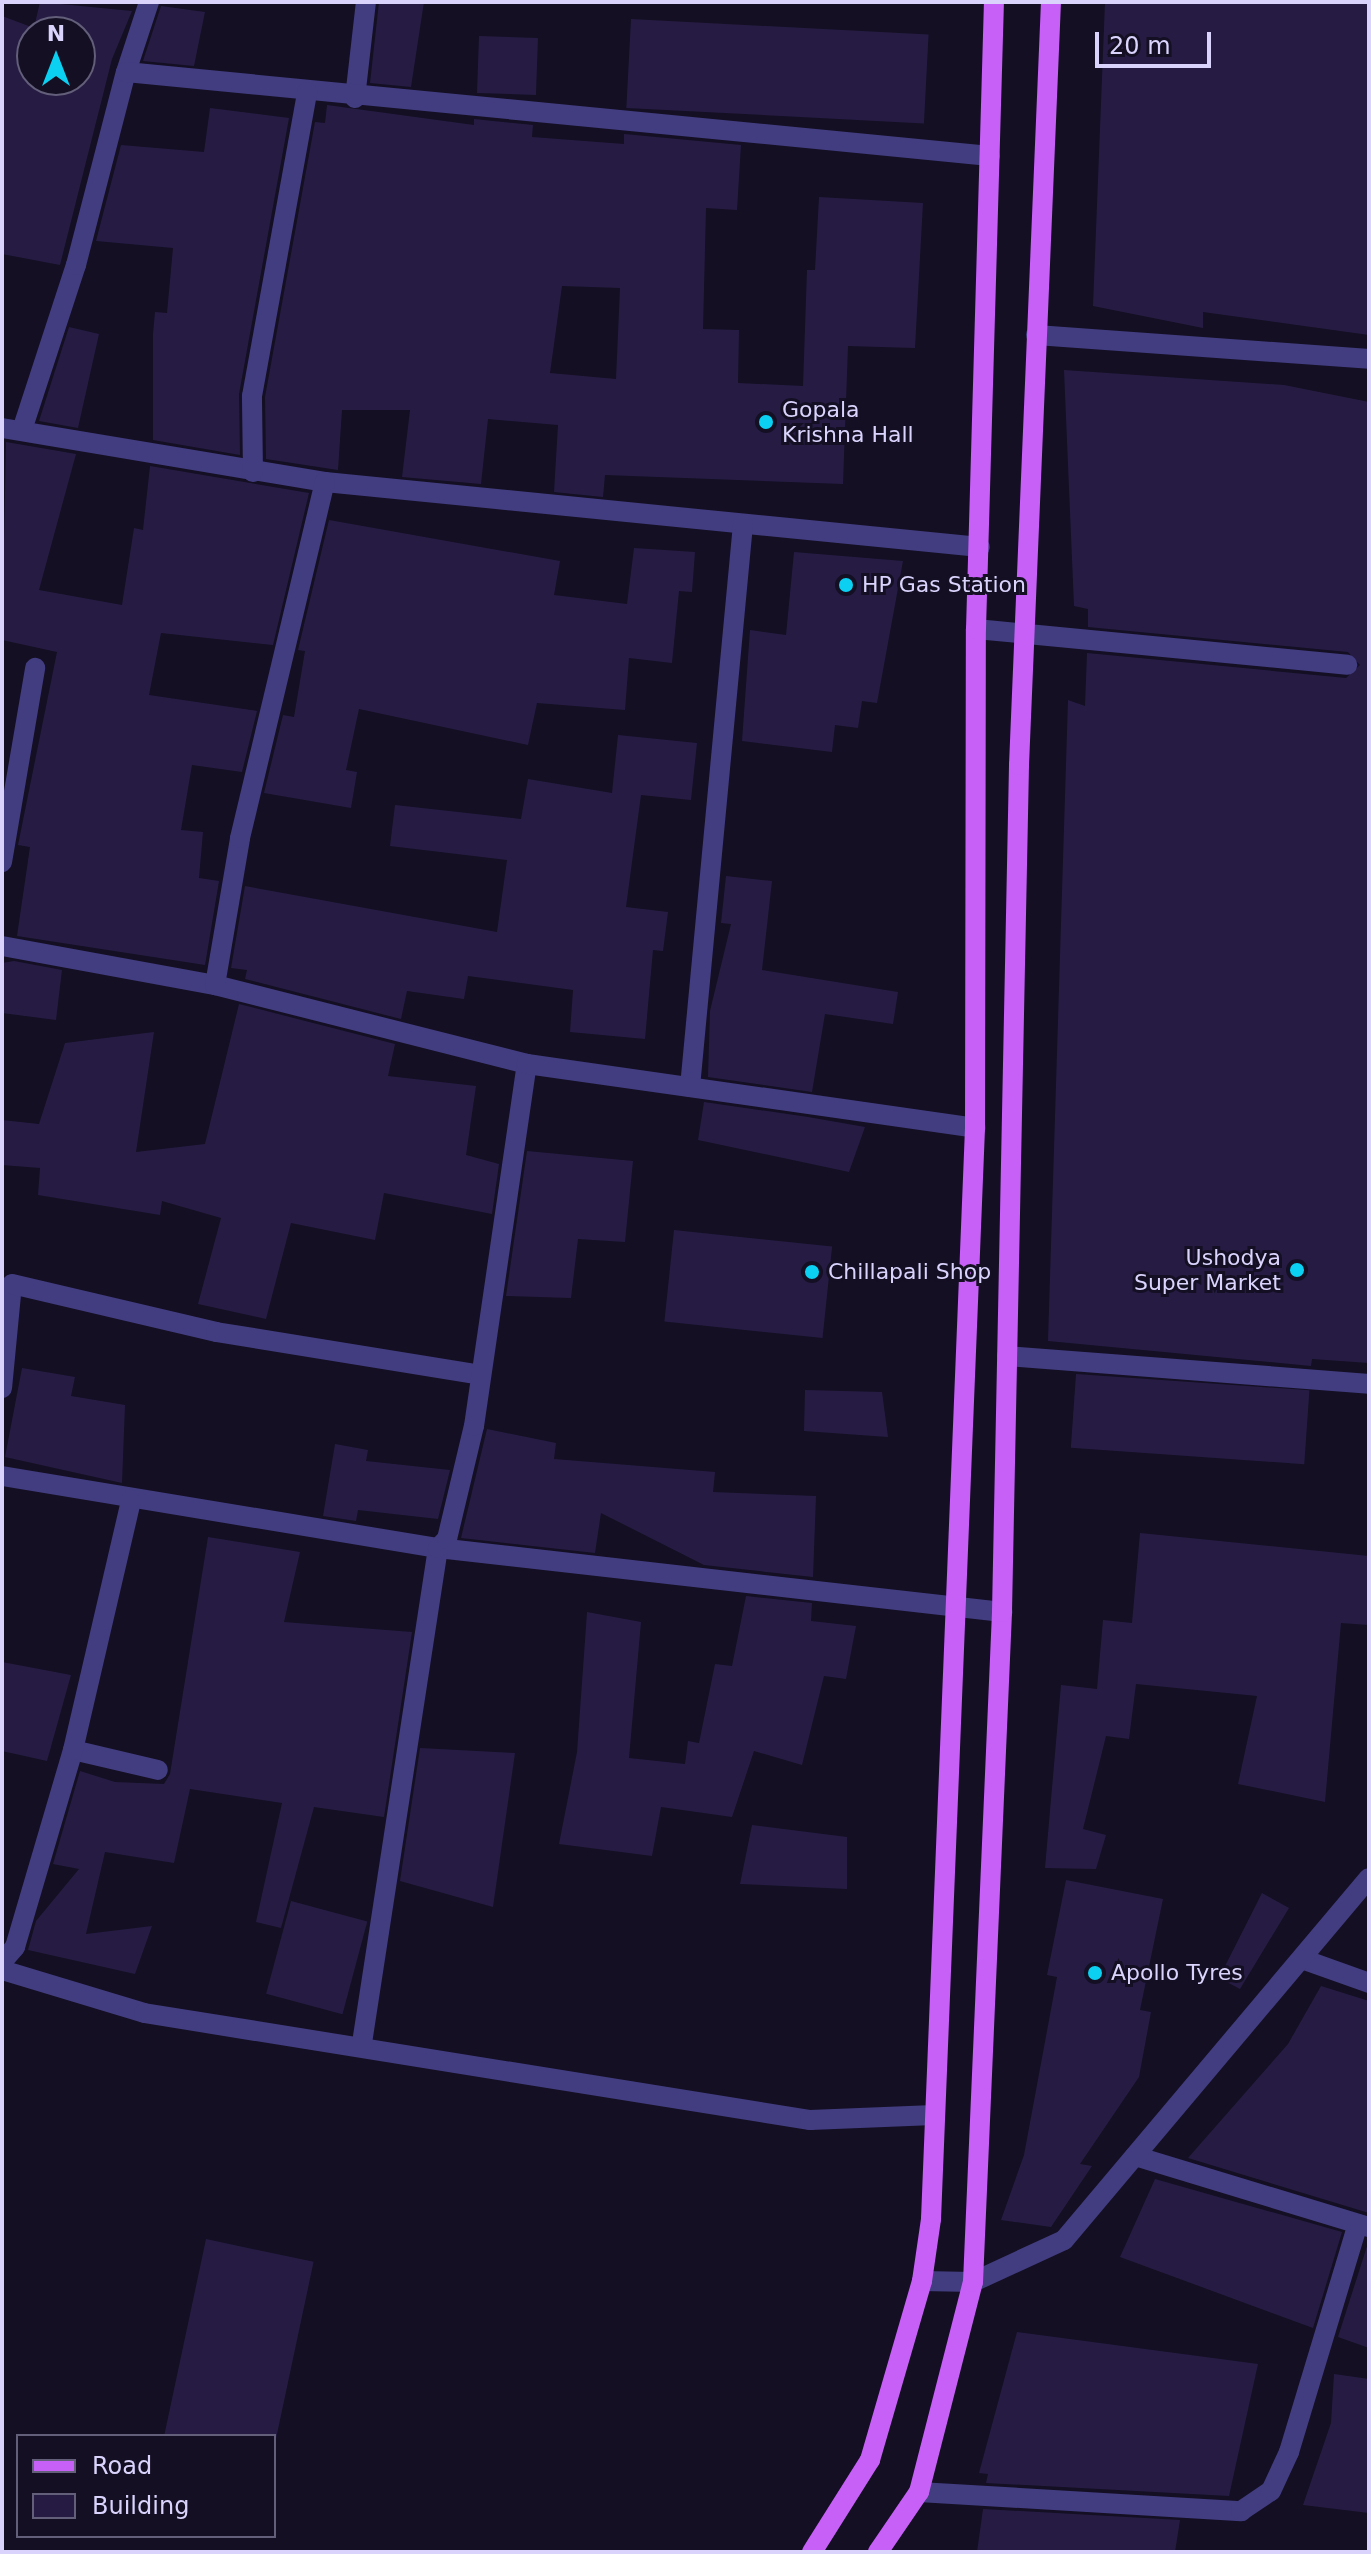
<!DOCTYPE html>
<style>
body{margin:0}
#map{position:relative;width:1371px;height:2554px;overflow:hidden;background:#140f23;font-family:"DejaVu Sans",sans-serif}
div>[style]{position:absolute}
.building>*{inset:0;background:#261c43;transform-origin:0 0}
.street>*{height:20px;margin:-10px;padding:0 10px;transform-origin:10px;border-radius:10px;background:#423d80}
.primary>*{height:20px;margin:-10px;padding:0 10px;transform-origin:10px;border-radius:10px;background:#c660f7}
.dots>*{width:22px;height:22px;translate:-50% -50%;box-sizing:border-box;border:4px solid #140f23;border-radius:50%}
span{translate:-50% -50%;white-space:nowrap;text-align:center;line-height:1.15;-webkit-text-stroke:6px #140f23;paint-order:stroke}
.poi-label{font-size:22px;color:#dad4fd}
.left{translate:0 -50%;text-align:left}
.right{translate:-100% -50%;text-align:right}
.frame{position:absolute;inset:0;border:4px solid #dad4fd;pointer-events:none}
.legend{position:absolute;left:16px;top:2434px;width:260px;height:104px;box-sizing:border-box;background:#140f23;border:2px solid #635e7a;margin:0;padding:10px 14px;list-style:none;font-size:24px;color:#dad4fd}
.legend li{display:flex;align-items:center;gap:16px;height:40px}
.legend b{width:40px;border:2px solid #635e7a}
.north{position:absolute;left:16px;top:16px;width:80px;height:80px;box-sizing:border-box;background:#140f23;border:2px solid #635e7a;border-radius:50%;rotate:0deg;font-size:22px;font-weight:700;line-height:32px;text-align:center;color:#dad4fd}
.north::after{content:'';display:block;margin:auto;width:28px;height:36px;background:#0cd0f1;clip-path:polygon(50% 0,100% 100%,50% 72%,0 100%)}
.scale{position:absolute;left:1095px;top:32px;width:116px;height:36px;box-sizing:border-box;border:4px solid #dad4fd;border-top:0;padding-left:10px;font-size:24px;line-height:28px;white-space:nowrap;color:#dad4fd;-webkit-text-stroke:6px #140f23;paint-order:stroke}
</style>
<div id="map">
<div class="building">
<div style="clip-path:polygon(evenodd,40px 2px,132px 11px,112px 59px,60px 265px,2px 254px,2px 16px,34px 28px,40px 2px,32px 32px,80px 32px,80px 80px,32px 80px,32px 32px)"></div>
<div style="clip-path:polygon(379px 2px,424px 2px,411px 87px,370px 83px)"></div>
<div style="clip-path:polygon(1105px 2px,1369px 2px,1369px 335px,1203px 312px,1203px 328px,1093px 306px)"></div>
<div style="clip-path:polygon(161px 6px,205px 12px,194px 66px,143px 61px)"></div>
<div style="left:631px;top:19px;width:298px;height:89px;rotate:3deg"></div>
<div style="left:479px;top:36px;width:59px;height:57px;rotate:2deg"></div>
<div style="clip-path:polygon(evenodd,327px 105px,474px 125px,474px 119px,533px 125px,532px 137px,624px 144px,624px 134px,741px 145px,737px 210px,706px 208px,703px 329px,739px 330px,738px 383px,803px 386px,807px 270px,815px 270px,819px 197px,923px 203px,915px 348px,848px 346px,843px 484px,605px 475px,603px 497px,554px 492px,558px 425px,488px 419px,481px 484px,402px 477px,410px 410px,342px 410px,338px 470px,266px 459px,265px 397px,315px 122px,325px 123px,327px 105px,562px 286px,620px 288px,616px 379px,550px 373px,562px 286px)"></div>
<div style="clip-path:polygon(210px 108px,289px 118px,239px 394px,240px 455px,153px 440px,153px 334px,155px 312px,167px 313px,173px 248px,96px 241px,121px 145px,204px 152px)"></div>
<div style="clip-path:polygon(69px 327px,99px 334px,78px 428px,39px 421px)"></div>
<div style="clip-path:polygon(1064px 370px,1284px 385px,1369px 402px,1369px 1363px,1312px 1359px,1311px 1366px,1048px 1341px,1068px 700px,1085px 706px,1087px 653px,1346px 678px,1360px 665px,1348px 652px,1088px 627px,1088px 609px,1074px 606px)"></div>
<div style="clip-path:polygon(6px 442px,76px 454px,39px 590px,122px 605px,134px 528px,143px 530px,150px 466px,309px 493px,273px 645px,161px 633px,149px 695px,257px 711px,242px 772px,192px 765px,181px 830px,203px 832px,199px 878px,219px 881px,205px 965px,17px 936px,30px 847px,18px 845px,57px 652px,2px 640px)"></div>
<div style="clip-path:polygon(329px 520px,560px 561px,554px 595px,627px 604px,634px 548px,695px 552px,692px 592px,679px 591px,672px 663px,629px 658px,625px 710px,537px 703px,528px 745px,359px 709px,346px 770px,357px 772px,351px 808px,264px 793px,283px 715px,294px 717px,305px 651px,298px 650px)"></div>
<div style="clip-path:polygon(794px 552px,903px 561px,877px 703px,862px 701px,858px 728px,835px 725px,832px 752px,742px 741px,750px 630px,786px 635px)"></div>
<div style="clip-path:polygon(618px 735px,697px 743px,691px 800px,641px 795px,626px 907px,668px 912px,663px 951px,653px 950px,645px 1039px,570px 1032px,573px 990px,468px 976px,464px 999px,407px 991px,401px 1019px,245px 979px,247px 970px,231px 968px,245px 886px,497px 932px,507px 860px,390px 846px,395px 805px,521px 819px,528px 779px,612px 793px)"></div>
<div style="clip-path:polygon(726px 876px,772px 881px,762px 970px,898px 992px,893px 1024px,825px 1014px,812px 1092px,708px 1077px,710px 1011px,731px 924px,721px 923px)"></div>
<div style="clip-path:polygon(14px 961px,62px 970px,56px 1020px,2px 1013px,2px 963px)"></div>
<div style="clip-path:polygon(239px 1004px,395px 1044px,388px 1076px,476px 1086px,466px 1155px,499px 1164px,492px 1214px,384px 1193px,375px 1240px,291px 1223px,266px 1319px,198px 1304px,221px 1218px,162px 1201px,160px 1215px,38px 1195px,40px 1168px,2px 1165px,2px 1120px,39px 1124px,65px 1043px,154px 1032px,136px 1152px,205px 1144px)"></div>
<div style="clip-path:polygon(704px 1102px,808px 1117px,865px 1127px,849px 1172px,698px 1140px)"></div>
<div style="clip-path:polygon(527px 1151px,633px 1161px,625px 1242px,578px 1239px,571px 1298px,506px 1296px)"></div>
<div style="left:674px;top:1230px;width:159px;height:92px;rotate:6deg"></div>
<div style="clip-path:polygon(22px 1368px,75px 1377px,71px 1396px,125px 1405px,122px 1483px,5px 1457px)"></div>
<div style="left:1076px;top:1374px;width:234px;height:74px;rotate:4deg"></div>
<div style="clip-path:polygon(805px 1390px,882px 1392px,888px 1437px,804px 1431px)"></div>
<div style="clip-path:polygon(487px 1429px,556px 1443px,554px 1459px,715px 1472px,713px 1492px,816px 1496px,813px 1577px,704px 1565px,601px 1513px,595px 1553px,461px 1538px)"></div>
<div style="clip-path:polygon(335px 1444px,368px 1450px,366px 1461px,450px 1470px,438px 1519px,358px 1510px,356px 1521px,323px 1516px)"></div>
<div style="clip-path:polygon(1140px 1533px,1369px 1556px,1369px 1625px,1341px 1623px,1325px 1802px,1238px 1784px,1257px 1696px,1136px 1684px,1129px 1739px,1106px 1736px,1083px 1829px,1106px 1835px,1096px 1869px,1045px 1868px,1061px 1685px,1097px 1689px,1103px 1620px,1132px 1623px)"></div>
<div style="clip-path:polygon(208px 1537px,300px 1552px,284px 1622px,412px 1632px,384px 1817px,314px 1807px,281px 1928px,256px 1922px,282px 1803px,190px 1789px,174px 1863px,105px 1852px,86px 1934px,152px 1926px,135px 1974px,28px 1950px,36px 1921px,79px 1869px,53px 1864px,80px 1771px,115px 1782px,164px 1784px,170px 1774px)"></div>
<div style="clip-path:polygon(746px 1596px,812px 1603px,811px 1621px,856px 1626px,846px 1679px,824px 1676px,802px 1765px,754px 1751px,732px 1817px,661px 1807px,652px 1856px,559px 1844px,577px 1752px,587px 1612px,641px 1622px,629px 1758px,685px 1764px,688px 1741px,699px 1743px,715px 1664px,732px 1666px)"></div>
<div style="clip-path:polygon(2px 1662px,71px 1675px,47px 1761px,2px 1751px)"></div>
<div style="clip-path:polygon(420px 1748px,515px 1753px,493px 1907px,400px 1881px)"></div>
<div style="clip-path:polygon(752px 1825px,847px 1837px,847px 1889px,740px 1884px)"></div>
<div style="clip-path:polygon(1066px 1880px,1163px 1899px,1140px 2010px,1151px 2012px,1139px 2077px,1080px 2164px,1092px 2166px,1051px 2227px,1001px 2220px,1024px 2155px,1057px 1977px,1047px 1975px)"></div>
<div style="clip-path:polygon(1262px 1893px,1289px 1908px,1240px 1989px,1219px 1978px)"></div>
<div style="left:291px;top:1901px;width:79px;height:96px;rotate:15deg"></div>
<div style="clip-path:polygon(1321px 1986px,1369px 2001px,1369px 2213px,1188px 2158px,1288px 2044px)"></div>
<div style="clip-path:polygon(1155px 2179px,1342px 2232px,1313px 2328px,1120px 2257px)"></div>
<div style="left:206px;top:2239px;width:110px;height:202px;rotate:12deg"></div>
<div style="clip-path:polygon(1369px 2240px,1369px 2348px,1338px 2337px)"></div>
<div style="clip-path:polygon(1017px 2332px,1258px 2364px,1229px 2496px,986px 2483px,988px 2474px,979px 2473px)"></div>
<div style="clip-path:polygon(1334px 2374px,1369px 2379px,1369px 2513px,1303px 2505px,1331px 2423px)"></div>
<div style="clip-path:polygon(983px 2509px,1180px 2520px,1175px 2552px,977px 2552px)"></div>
</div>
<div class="street">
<div style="left:126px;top:72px;width:74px;rotate:-71.8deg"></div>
<div style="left:355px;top:98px;width:97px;rotate:-83.5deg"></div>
<div style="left:1036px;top:335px;width:334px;rotate:4.1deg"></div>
<div style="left:2px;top:428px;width:327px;rotate:9.5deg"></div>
<div style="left:325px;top:482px;width:658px;rotate:5.67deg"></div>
<div style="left:22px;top:430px;width:174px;rotate:-71.9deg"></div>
<div style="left:76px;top:265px;width:199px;rotate:-75.5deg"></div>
<div style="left:126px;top:72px;width:868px;rotate:5.55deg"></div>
<div style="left:253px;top:472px;width:76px;rotate:-90.8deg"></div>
<div style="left:252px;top:396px;width:309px;rotate:-79.7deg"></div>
<div style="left:976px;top:629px;width:373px;rotate:5.5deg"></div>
<div style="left:2px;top:862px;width:197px;rotate:-80.3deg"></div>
<div style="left:2px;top:946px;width:217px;rotate:10.4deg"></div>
<div style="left:215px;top:985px;width:322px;rotate:14.2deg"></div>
<div style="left:215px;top:985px;width:149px;rotate:-80.3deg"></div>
<div style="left:240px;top:838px;width:366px;rotate:-76.6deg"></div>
<div style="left:690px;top:1087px;width:565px;rotate:-84.62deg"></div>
<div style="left:1007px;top:1356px;width:363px;rotate:4.4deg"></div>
<div style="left:2px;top:1388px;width:104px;rotate:-84.5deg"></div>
<div style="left:12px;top:1284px;width:210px;rotate:13.2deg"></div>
<div style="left:216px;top:1332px;width:268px;rotate:9.2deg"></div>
<div style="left:2px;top:1476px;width:442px;rotate:9.4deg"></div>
<div style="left:438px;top:1548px;width:568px;rotate:6.47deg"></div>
<div style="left:73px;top:1750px;width:87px;rotate:13.2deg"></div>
<div style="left:1302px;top:1959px;width:71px;rotate:19.7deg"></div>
<div style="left:2px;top:1962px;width:20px;rotate:-49deg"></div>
<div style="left:15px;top:1947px;width:205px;rotate:-73.6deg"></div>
<div style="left:73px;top:1750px;width:257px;rotate:-76.9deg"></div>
<div style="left:2px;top:1970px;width:148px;rotate:16.8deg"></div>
<div style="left:144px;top:2013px;width:675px;rotate:9.13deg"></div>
<div style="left:810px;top:2120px;width:124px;rotate:-2.3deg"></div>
<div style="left:362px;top:2043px;width:501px;rotate:-81.27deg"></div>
<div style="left:438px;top:1548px;width:13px;rotate:-45deg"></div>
<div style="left:447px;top:1539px;width:116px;rotate:-76.6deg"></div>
<div style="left:474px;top:1426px;width:366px;rotate:-81.7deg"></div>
<div style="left:527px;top:1064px;width:453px;rotate:8.1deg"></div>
<div style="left:1135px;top:2156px;width:245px;rotate:16.9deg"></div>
<div style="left:922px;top:2281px;width:51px;rotate:1.1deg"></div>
<div style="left:973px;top:2282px;width:100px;rotate:-24.8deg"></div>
<div style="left:1064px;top:2240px;width:473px;rotate:-49.9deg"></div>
<div style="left:919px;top:2492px;width:323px;rotate:3.4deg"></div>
<div style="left:1241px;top:2511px;width:36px;rotate:-34deg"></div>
<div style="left:1271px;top:2491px;width:43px;rotate:-65.2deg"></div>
<div style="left:1289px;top:2452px;width:238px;rotate:-73.2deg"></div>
</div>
<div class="primary">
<div style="left:812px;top:2552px;width:109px;rotate:-57.8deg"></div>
<div style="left:870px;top:2460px;width:186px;rotate:-73.8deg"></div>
<div style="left:922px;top:2281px;width:63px;rotate:-81.7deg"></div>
<div style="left:931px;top:2219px;width:1092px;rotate:-87.69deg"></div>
<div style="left:975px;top:1128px;width:499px;rotate:-89.9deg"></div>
<div style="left:976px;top:629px;width:627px;rotate:-88.36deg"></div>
<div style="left:878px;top:2552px;width:73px;rotate:-55.7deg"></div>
<div style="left:919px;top:2492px;width:217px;rotate:-75.6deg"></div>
<div style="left:973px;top:2282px;width:671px;rotate:-87.52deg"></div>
<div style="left:1002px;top:1612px;width:847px;rotate:-88.85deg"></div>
<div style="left:1019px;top:765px;width:764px;rotate:-87.6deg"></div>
</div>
<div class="dots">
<div style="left:766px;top:422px;background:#0cd0f1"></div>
<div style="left:846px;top:585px;background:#0cd0f1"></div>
<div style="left:1297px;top:1270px;background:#0cd0f1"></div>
<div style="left:812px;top:1272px;background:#0cd0f1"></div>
<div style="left:1095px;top:1973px;background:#0cd0f1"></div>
</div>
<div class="poi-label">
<span class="left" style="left:782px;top:422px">Gopala<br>Krishna Hall</span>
<span class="left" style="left:862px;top:585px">HP Gas Station</span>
<span class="right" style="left:1281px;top:1270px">Ushodya<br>Super Market</span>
<span class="left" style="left:828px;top:1272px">Chillapali Shop</span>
<span class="left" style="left:1111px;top:1973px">Apollo Tyres</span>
</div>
<div class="frame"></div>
<ul class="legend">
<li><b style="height:10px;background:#c660f7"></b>Road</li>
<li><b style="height:22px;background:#261c43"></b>Building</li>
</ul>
<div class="north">N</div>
<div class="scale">20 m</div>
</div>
